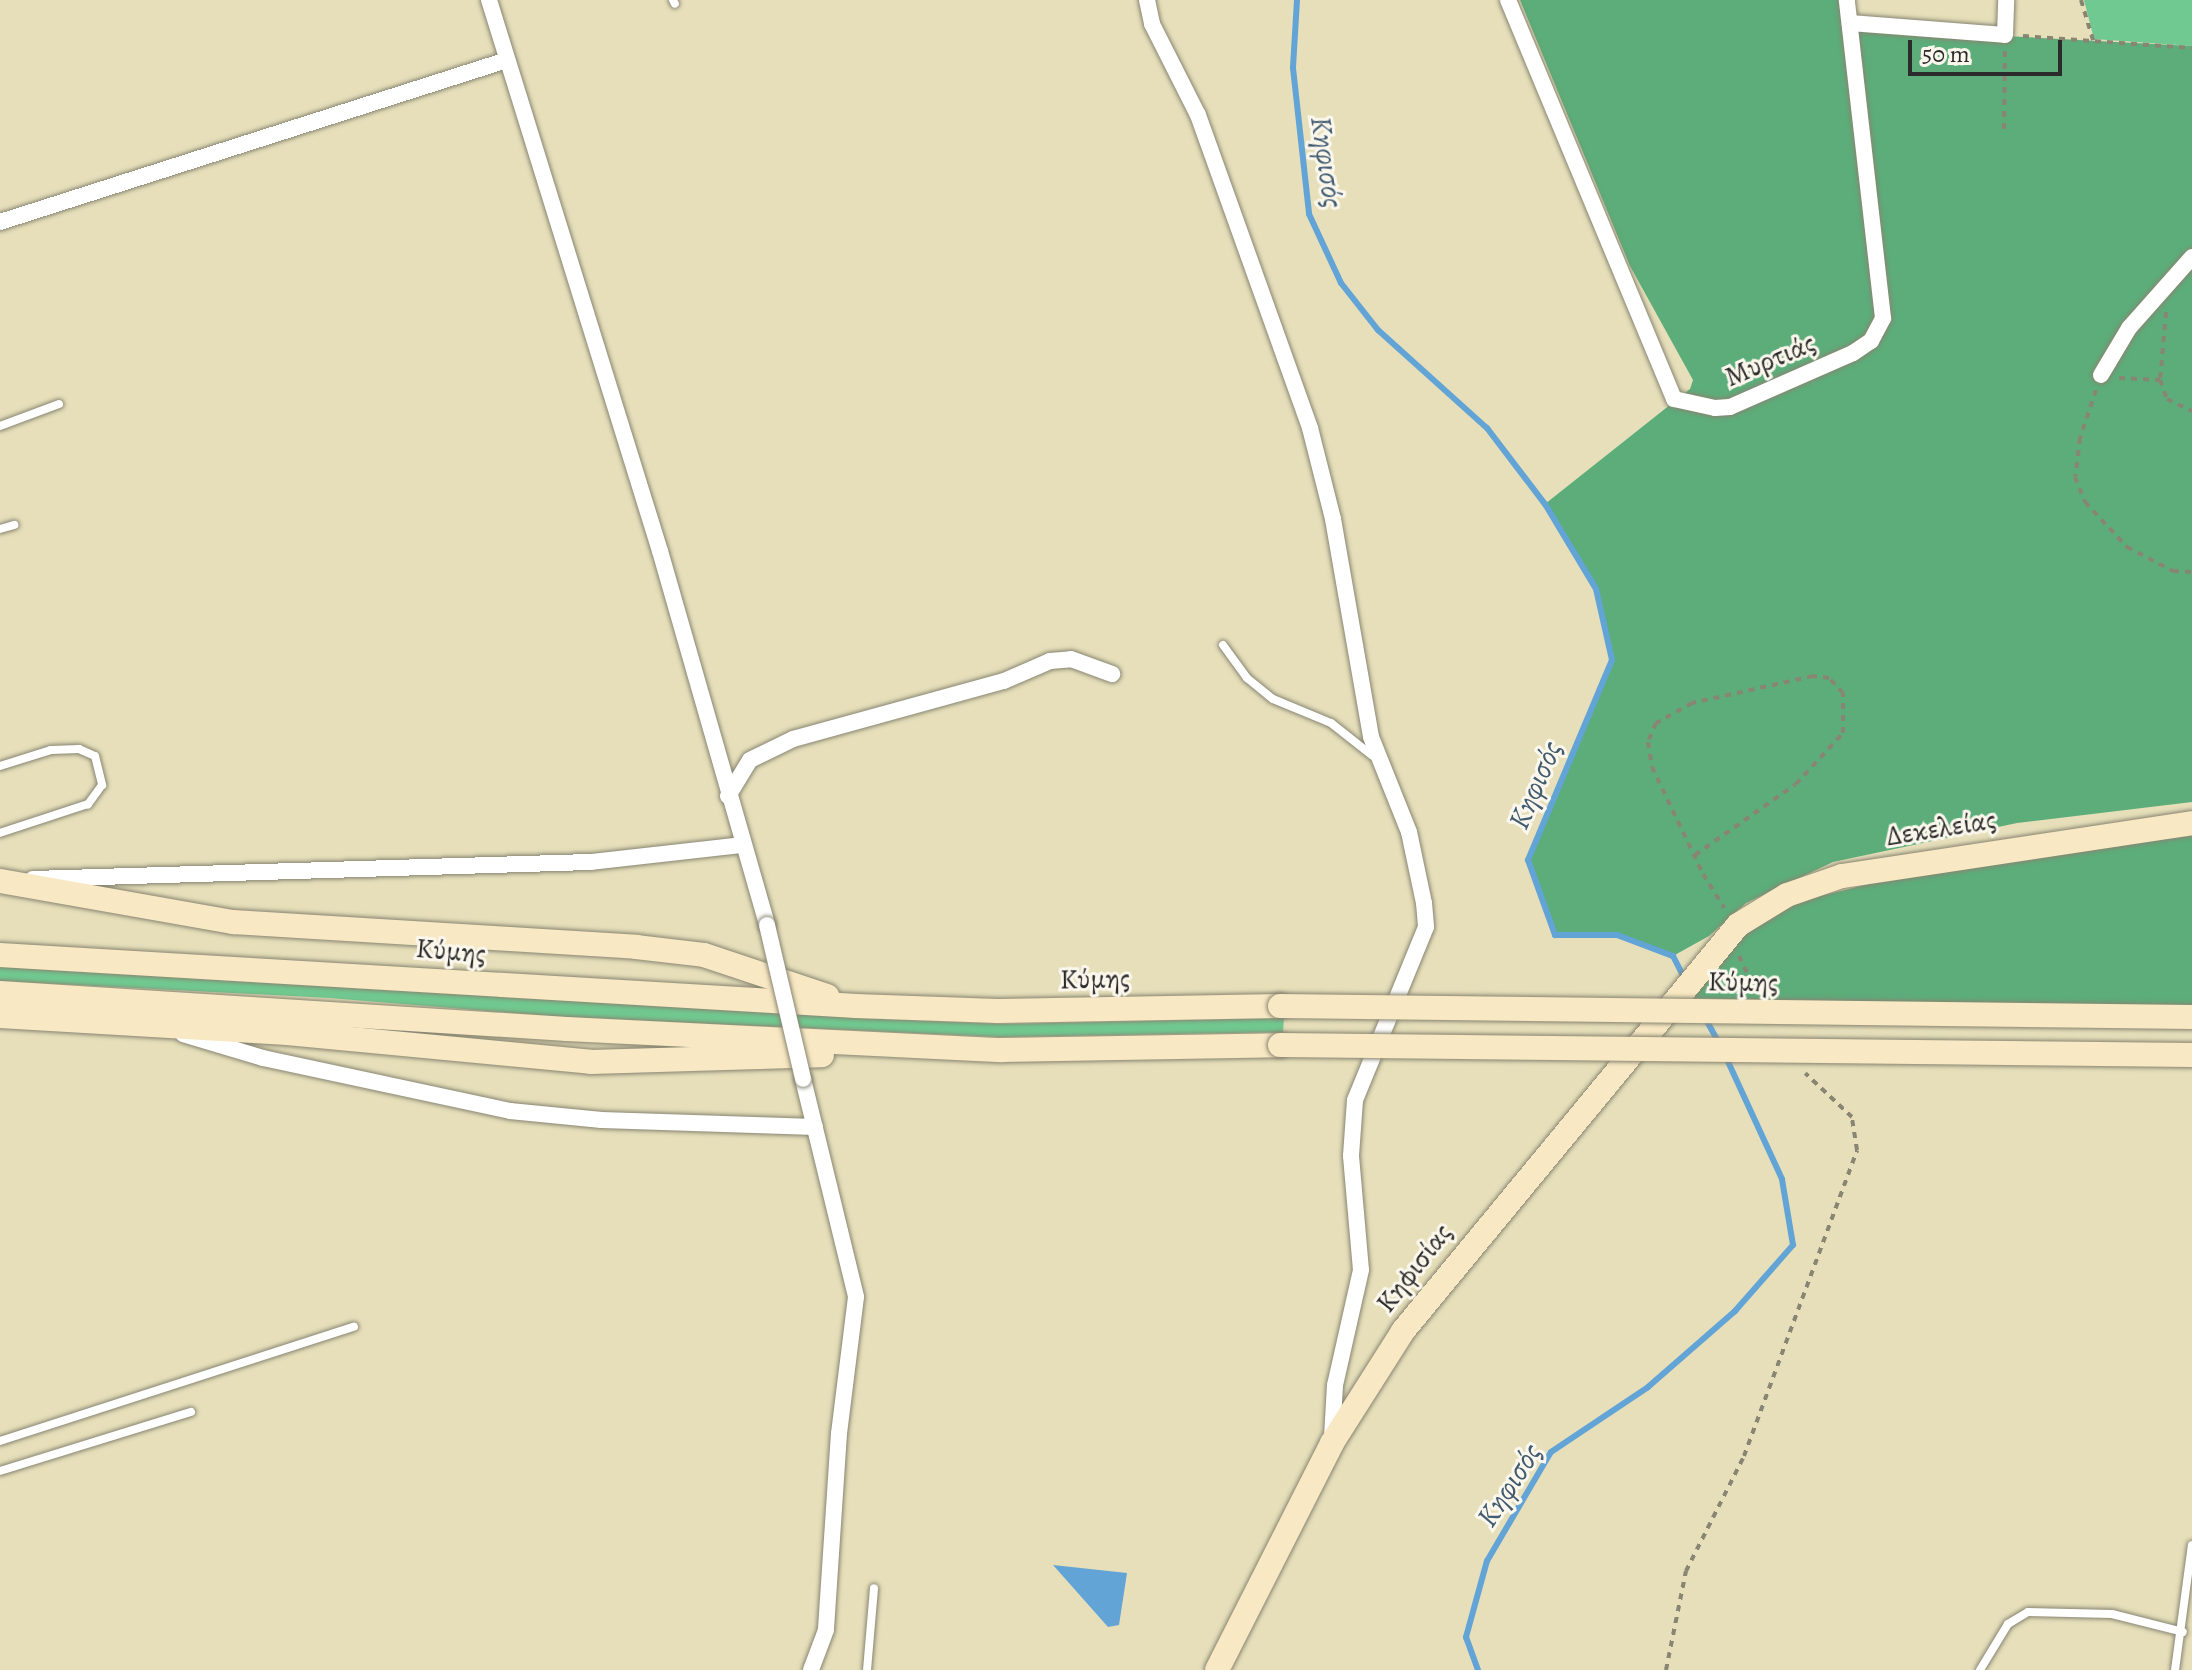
<!DOCTYPE html>
<meta charset="utf-8">
<style>
body{margin:0}
#map{position:relative;width:2192px;height:1670px;overflow:hidden;background:#e6dfba;font-family:Alegreya,serif}
div>[style]{position:absolute}
.green>*{inset:0;background:#70c990}
.forest>*{inset:0;background:#5cad7a}
.water>*{inset:0;background:#63a4d7}
.stream>*{height:6px;margin:-3px;padding:0 3px;transform-origin:3px;border-radius:3px;background:#63a4d7}
.path>*{height:4px;margin-top:-2px;transform-origin:0;background:repeating-linear-gradient(90deg,#888572 0 6px,transparent 0 12px)}
.roads{filter:drop-shadow(0 0 2px #888572) drop-shadow(0 0 2px #888572)}
.lane>*{height:8px;margin:-4px;padding:0 4px;transform-origin:4px;border-radius:4px;background:#fff}
.street>*{height:16px;margin:-8px;padding:0 8px;transform-origin:8px;border-radius:8px;background:#fff}
.secondary>*{height:24px;margin:-12px;padding:0 12px;transform-origin:12px;border-radius:12px;background:#f8e8c3}
.bridges{filter:drop-shadow(0 0 2px #888572) drop-shadow(0 0 2px #888572)}
.street-bridge>*{height:16px;margin:-8px;padding:0 8px;transform-origin:8px;border-radius:8px;background:#fff}
.secondary-bridge>*{height:24px;margin:-12px;padding:0 12px;transform-origin:12px;border-radius:12px;background:#f8e8c3}
span{translate:-50% -50%;white-space:nowrap;text-align:center;line-height:1.15;-webkit-text-stroke:6px #fbf7ec;paint-order:stroke}
.street-label{font-size:28px;color:#2b2b2b}
.water-label{font-size:30px;color:#415b70;font-style:italic}
.scale{position:absolute;left:1908px;top:40px;width:154px;height:36px;box-sizing:border-box;border:4px solid #2b2b2b;border-top:0;padding-left:10px;font-size:24px;line-height:28px;white-space:nowrap;color:#2b2b2b;-webkit-text-stroke:6px #fbf7ec;paint-order:stroke}
</style>
<div id="map">
<div class="green">
<div style="clip-path:polygon(2084px 0,2192px 0,2192px 46px,2094px 39px)"></div>
<div style="clip-path:polygon(0 967px,855px 1018px,1001px 1024px,1284px 1018px,1283px 1032px,1002px 1037px,563px 1017px,329px 998px,0 981px)"></div>
</div>
<div class="forest">
<div style="clip-path:polygon(1520px 0,1849px 0,1855px 28px,2192px 46px,2192px 802px,2017px 823px,1833px 862px,1746px 903px,1709px 936px,1673px 956px,1617px 935px,1555px 935px,1528px 860px,1612px 660px,1596px 589px,1545px 504px,1690px 389px,1693px 380px,1630px 266px)"></div>
<div style="clip-path:polygon(2192px 836px,2192px 1008px,1675px 998px,1724px 947px,1792px 903px,1906px 875px,2025px 855px)"></div>
</div>
<div class="water">
<div style="clip-path:polygon(1053px 1565px,1127px 1573px,1119px 1625px,1108px 1627px)"></div>
</div>
<div class="stream">
<div style="left:1297px;top:0;width:68px;rotate:93.4deg"></div>
<div style="left:1293px;top:68px;width:147px;rotate:83.7deg"></div>
<div style="left:1309px;top:214px;width:76px;rotate:65.1deg"></div>
<div style="left:1341px;top:283px;width:60px;rotate:51.8deg"></div>
<div style="left:1378px;top:330px;width:147px;rotate:42deg"></div>
<div style="left:1487px;top:428px;width:96px;rotate:52.7deg"></div>
<div style="left:1545px;top:504px;width:99px;rotate:59deg"></div>
<div style="left:1596px;top:589px;width:73px;rotate:77.3deg"></div>
<div style="left:1612px;top:660px;width:217px;rotate:112.8deg"></div>
<div style="left:1528px;top:860px;width:80px;rotate:70.2deg"></div>
<div style="left:1555px;top:935px;width:62px"></div>
<div style="left:1617px;top:935px;width:60px;rotate:20.6deg"></div>
<div style="left:1673px;top:956px;width:28px;rotate:63deg"></div>
<div style="left:1704px;top:1016px;width:33px;rotate:61deg"></div>
<div style="left:1478px;top:1670px;width:35px;rotate:-110deg"></div>
<div style="left:1466px;top:1637px;width:79px;rotate:-74.6deg"></div>
<div style="left:1487px;top:1561px;width:126px;rotate:-59.6deg"></div>
<div style="left:1551px;top:1452px;width:117px;rotate:-33.8deg"></div>
<div style="left:1648px;top:1387px;width:116px;rotate:-41.1deg"></div>
<div style="left:1735px;top:1311px;width:88px;rotate:-48.7deg"></div>
<div style="left:1793px;top:1245px;width:67px;rotate:-99.5deg"></div>
<div style="left:1782px;top:1179px;width:136px;rotate:-114.7deg"></div>
</div>
<div class="path">
<div style="left:2081px;top:0;width:42px;rotate:73.3deg"></div>
<div style="left:2023px;top:36px;width:169px;rotate:4.1deg"></div>
<div style="left:2004px;top:129px;width:79px;rotate:-89.3deg"></div>
<div style="left:2166px;top:312px;width:68px;rotate:95deg"></div>
<div style="left:2160px;top:380px;width:20px;rotate:70deg"></div>
<div style="left:2167px;top:399px;width:28px;rotate:26deg"></div>
<div style="left:2119px;top:378px;width:41px;rotate:2.8deg"></div>
<div style="left:2096px;top:390px;width:51px;rotate:108.4deg"></div>
<div style="left:2080px;top:438px;width:39px;rotate:97deg"></div>
<div style="left:2075px;top:477px;width:27px;rotate:68deg"></div>
<div style="left:2085px;top:502px;width:62px;rotate:47deg"></div>
<div style="left:2127px;top:547px;width:52px;rotate:27.6deg"></div>
<div style="left:2173px;top:571px;width:19px;rotate:3deg"></div>
<div style="left:1695px;top:855px;width:123px;rotate:-35.1deg"></div>
<div style="left:1796px;top:784px;width:69px;rotate:-47.3deg"></div>
<div style="left:1843px;top:733px;width:40px;rotate:-90deg"></div>
<div style="left:1843px;top:693px;width:21px;rotate:-133deg"></div>
<div style="left:1829px;top:678px;width:16px;rotate:-173deg"></div>
<div style="left:1813px;top:676px;width:124px;rotate:167.4deg"></div>
<div style="left:1692px;top:703px;width:41px;rotate:150.9deg"></div>
<div style="left:1656px;top:723px;width:21px;rotate:113deg"></div>
<div style="left:1648px;top:742px;width:25px;rotate:81deg"></div>
<div style="left:1652px;top:767px;width:119px;rotate:64.5deg"></div>
<div style="left:1703px;top:874px;width:40px;rotate:58deg"></div>
<div style="left:1739px;top:956px;width:39px;rotate:64deg"></div>
<div style="left:1666px;top:1670px;width:101px;rotate:-78.6deg"></div>
<div style="left:1686px;top:1571px;width:129px;rotate:-63.2deg"></div>
<div style="left:1744px;top:1456px;width:326px;rotate:-69.7deg"></div>
<div style="left:1857px;top:1150px;width:33px;rotate:-99deg"></div>
<div style="left:1852px;top:1117px;width:64px;rotate:-136.9deg"></div>
</div>
<div class="roads">
<div class="lane">
<div style="left:673px;top:0;width:4px;rotate:63deg"></div>
<div style="left:0;top:426px;width:63px;rotate:-20.4deg"></div>
<div style="left:0;top:529px;width:15px;rotate:-16deg"></div>
<div style="left:1223px;top:645px;width:41px;rotate:54deg"></div>
<div style="left:1247px;top:678px;width:33px;rotate:39deg"></div>
<div style="left:1273px;top:699px;width:63px;rotate:22.5deg"></div>
<div style="left:1331px;top:723px;width:53px;rotate:38.2deg"></div>
<div style="left:0;top:766px;width:53px;rotate:-17.4deg"></div>
<div style="left:51px;top:750px;width:28px;rotate:-2deg"></div>
<div style="left:79px;top:749px;width:17px;rotate:24deg"></div>
<div style="left:95px;top:756px;width:30px;rotate:76deg"></div>
<div style="left:102px;top:785px;width:24px;rotate:126deg"></div>
<div style="left:88px;top:804px;width:93px;rotate:161.8deg"></div>
<div style="left:0;top:1441px;width:372px;rotate:-17.9deg"></div>
<div style="left:0;top:1471px;width:200px;rotate:-17.2deg"></div>
<div style="left:867px;top:1670px;width:82px;rotate:-85.1deg"></div>
<div style="left:1980px;top:1670px;width:54px;rotate:-58.7deg"></div>
<div style="left:2008px;top:1624px;width:23px;rotate:-31deg"></div>
<div style="left:2028px;top:1612px;width:84px;rotate:1.4deg"></div>
<div style="left:2112px;top:1614px;width:73px;rotate:14.2deg"></div>
<div style="left:2175px;top:1670px;width:126px;rotate:-82.3deg"></div>
</div>
<div class="street">
<div style="left:489px;top:0;width:577px;rotate:72.76deg"></div>
<div style="left:660px;top:551px;width:389px;rotate:74deg"></div>
<div style="left:1147px;top:0;width:25px;rotate:78deg"></div>
<div style="left:1152px;top:24px;width:102px;rotate:63.2deg"></div>
<div style="left:1198px;top:115px;width:332px;rotate:70.3deg"></div>
<div style="left:1310px;top:428px;width:94px;rotate:75.8deg"></div>
<div style="left:1333px;top:519px;width:221px;rotate:80.1deg"></div>
<div style="left:1371px;top:737px;width:102px;rotate:68.2deg"></div>
<div style="left:1409px;top:832px;width:73px;rotate:78.1deg"></div>
<div style="left:1424px;top:903px;width:24px;rotate:85deg"></div>
<div style="left:1426px;top:927px;width:187px;rotate:112.3deg"></div>
<div style="left:1355px;top:1100px;width:56px;rotate:94.1deg"></div>
<div style="left:1351px;top:1156px;width:114px;rotate:85deg"></div>
<div style="left:1361px;top:1270px;width:118px;rotate:102.7deg"></div>
<div style="left:1335px;top:1385px;width:52px;rotate:93.3deg"></div>
<div style="left:1508px;top:0;width:432px;rotate:67.4deg"></div>
<div style="left:1674px;top:399px;width:42px;rotate:12.4deg"></div>
<div style="left:1715px;top:408px;width:15px;rotate:-4deg"></div>
<div style="left:1730px;top:407px;width:134px;rotate:-23.7deg"></div>
<div style="left:1853px;top:353px;width:22px;rotate:-34deg"></div>
<div style="left:1871px;top:341px;width:26px;rotate:-62deg"></div>
<div style="left:1883px;top:318px;width:320px;rotate:-96.5deg"></div>
<div style="left:1850px;top:23px;width:155px;rotate:4.4deg"></div>
<div style="left:2005px;top:35px;width:35px;rotate:-88deg"></div>
<div style="left:0;top:222px;width:532px;rotate:-17.72deg"></div>
<div style="left:2101px;top:375px;width:55px;rotate:-59.2deg"></div>
<div style="left:2129px;top:328px;width:95px;rotate:-48.4deg"></div>
<div style="left:728px;top:796px;width:42px;rotate:-58.6deg"></div>
<div style="left:750px;top:760px;width:48px;rotate:-26deg"></div>
<div style="left:793px;top:739px;width:219px;rotate:-15.4deg"></div>
<div style="left:1004px;top:681px;width:50px;rotate:-23.5deg"></div>
<div style="left:1050px;top:661px;width:21px;rotate:-5deg"></div>
<div style="left:1071px;top:659px;width:44px;rotate:20.1deg"></div>
<div style="left:33px;top:879px;width:558px;rotate:-1.75deg"></div>
<div style="left:591px;top:862px;width:152px;rotate:-6.4deg"></div>
<div style="left:183px;top:1034px;width:84px;rotate:16.7deg"></div>
<div style="left:263px;top:1058px;width:253px;rotate:12.1deg"></div>
<div style="left:510px;top:1111px;width:92px;rotate:5.6deg"></div>
<div style="left:602px;top:1120px;width:213px;rotate:1.9deg"></div>
<div style="left:803px;top:1079px;width:224px;rotate:76.3deg"></div>
<div style="left:856px;top:1297px;width:137px;rotate:97.1deg"></div>
<div style="left:839px;top:1433px;width:197px;rotate:93.8deg"></div>
<div style="left:826px;top:1630px;width:43px;rotate:110.6deg"></div>
</div>
<div class="secondary">
<div style="left:0;top:881px;width:237px;rotate:10deg"></div>
<div style="left:233px;top:922px;width:404px;rotate:3.5deg"></div>
<div style="left:636px;top:947px;width:68px;rotate:6.7deg"></div>
<div style="left:704px;top:955px;width:130px;rotate:18.4deg"></div>
<div style="left:0;top:955px;width:858px;rotate:3.41deg"></div>
<div style="left:856px;top:1006px;width:142px;rotate:2deg"></div>
<div style="left:998px;top:1011px;width:282px;rotate:-1deg"></div>
<div style="left:0;top:993px;width:568px;rotate:3.63deg"></div>
<div style="left:567px;top:1029px;width:435px;rotate:2.8deg"></div>
<div style="left:1001px;top:1050px;width:279px;rotate:-1deg"></div>
<div style="left:0;top:1016px;width:288px;rotate:3.4deg"></div>
<div style="left:287px;top:1033px;width:305px;rotate:5.4deg"></div>
<div style="left:591px;top:1062px;width:231px;rotate:-1.7deg"></div>
<div style="left:1217px;top:1670px;width:254px;rotate:-63.1deg"></div>
<div style="left:1332px;top:1443px;width:133px;rotate:-57.6deg"></div>
<div style="left:1403px;top:1331px;width:526px;rotate:-50.47deg"></div>
<div style="left:1738px;top:925px;width:57px;rotate:-31.5deg"></div>
<div style="left:1787px;top:895px;width:58px;rotate:-19.1deg"></div>
<div style="left:1842px;top:876px;width:354px;rotate:-8.6deg"></div>
</div>
</div>
<div class="bridges">
<div class="street-bridge">
<div style="left:767px;top:925px;width:158px;rotate:76.8deg"></div>
</div>
<div class="secondary-bridge">
<div style="left:1280px;top:1006px;width:912px;rotate:0.69deg"></div>
<div style="left:1280px;top:1045px;width:912px;rotate:0.63deg"></div>
</div>
</div>
<div class="street-label">
<span style="left:1770px;top:360px;rotate:-23deg">Μυρτιάς</span>
<span style="left:1941px;top:828px;rotate:-9deg">Δεκελείας</span>
<span style="left:451px;top:951px;rotate:5deg">Κύμης</span>
<span style="left:1095px;top:979px;rotate:-1deg">Κύμης</span>
<span style="left:1743px;top:982px;rotate:1deg">Κύμης</span>
<span style="left:1414px;top:1268px;rotate:-52deg">Κηφισίας</span>
</div>
<div class="water-label">
<span style="left:1327px;top:162px;rotate:82deg">Κηφισός</span>
<span style="left:1535px;top:785px;rotate:-67deg">Κηφισός</span>
<span style="left:1509px;top:1485px;rotate:-57deg">Κηφισός</span>
</div>
<div class="scale">50 m</div>
</div>
